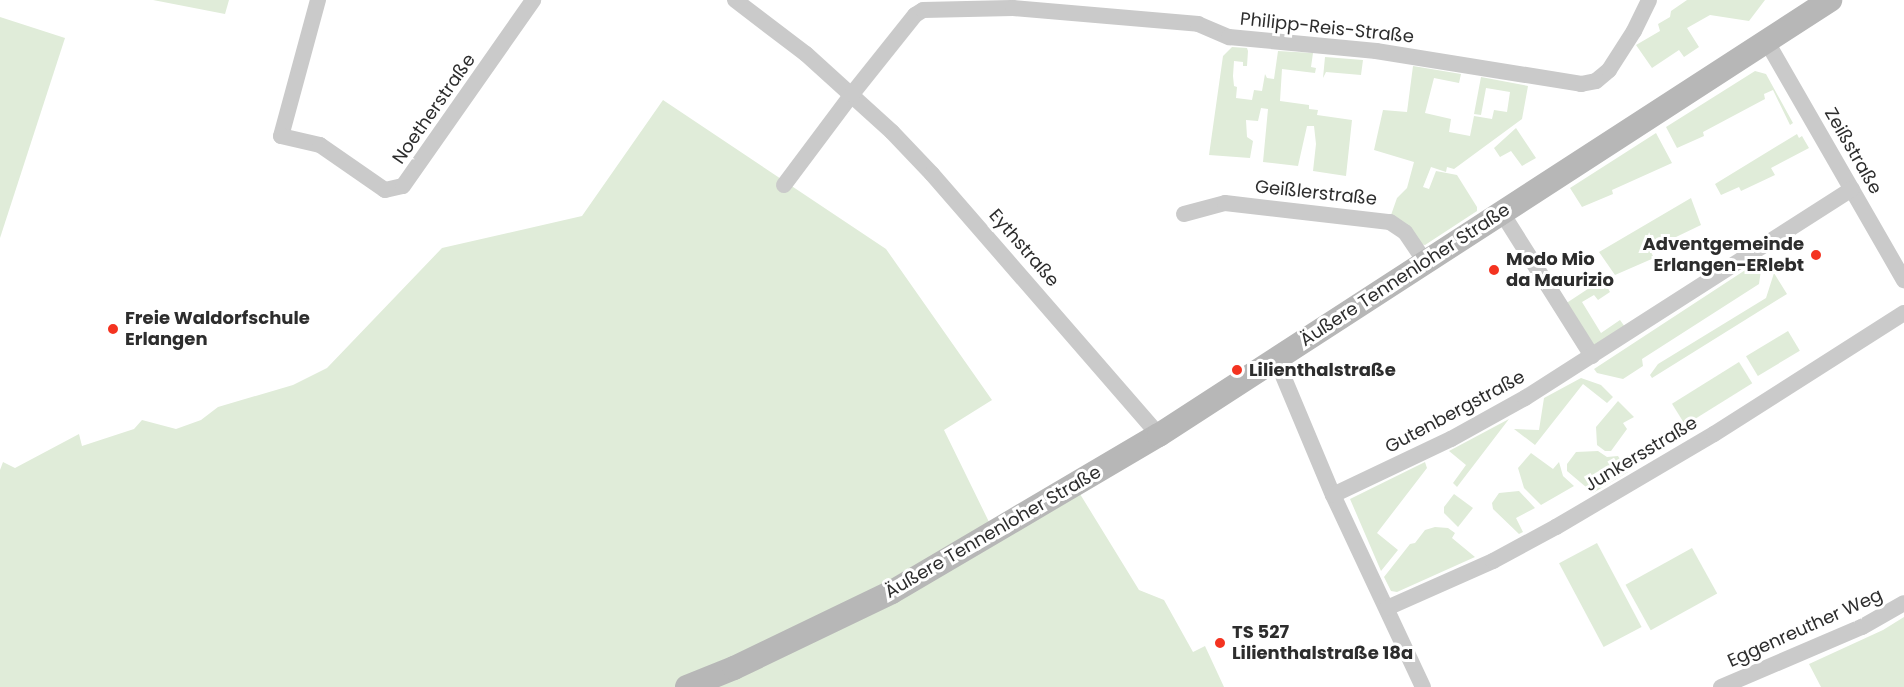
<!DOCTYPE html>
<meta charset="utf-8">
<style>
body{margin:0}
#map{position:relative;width:1904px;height:687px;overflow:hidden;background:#fff;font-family:Poppins,sans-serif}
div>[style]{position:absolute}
.green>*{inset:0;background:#e0ecd9;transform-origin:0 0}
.street>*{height:16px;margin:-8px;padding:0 8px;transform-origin:8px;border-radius:8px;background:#cacaca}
.secondary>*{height:24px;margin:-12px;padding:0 12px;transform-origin:12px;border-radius:12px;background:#b7b7b7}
.dots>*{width:16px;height:16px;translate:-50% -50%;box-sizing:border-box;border:3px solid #fff;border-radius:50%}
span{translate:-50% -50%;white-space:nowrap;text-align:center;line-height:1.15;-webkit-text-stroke:6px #fff;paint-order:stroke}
.street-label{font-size:18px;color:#2d2d2d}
.poi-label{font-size:18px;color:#2d2d2d;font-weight:700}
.right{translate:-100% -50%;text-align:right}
.left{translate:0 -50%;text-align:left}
</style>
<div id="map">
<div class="green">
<div style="clip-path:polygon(153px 0,229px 0,225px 14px)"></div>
<div style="clip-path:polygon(1687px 0,1765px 0,1749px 21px,1710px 15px,1687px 28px,1699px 47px,1684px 57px,1679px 50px,1652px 68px,1636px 45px,1660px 31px,1658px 24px,1670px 17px,1671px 11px)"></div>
<div style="clip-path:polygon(0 17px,65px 38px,0 238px)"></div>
<div style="clip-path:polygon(1232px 47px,1247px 48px,1248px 51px,1247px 66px,1243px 66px,1243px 62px,1234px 61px,1233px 76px,1234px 86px,1237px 87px,1236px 98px,1252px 100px,1254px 90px,1262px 91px,1265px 74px,1267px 78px,1274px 79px,1278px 51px,1313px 53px,1311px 67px,1316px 68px,1315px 73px,1282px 69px,1280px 101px,1309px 105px,1309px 109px,1318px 110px,1317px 115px,1352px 120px,1346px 176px,1313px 171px,1316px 144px,1314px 126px,1307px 126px,1298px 166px,1263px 162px,1268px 109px,1261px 108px,1258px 121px,1246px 120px,1247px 137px,1253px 141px,1250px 158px,1209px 155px,1223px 56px)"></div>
<div style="clip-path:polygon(1325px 57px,1363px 60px,1361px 75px,1326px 72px,1323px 78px)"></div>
<div style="clip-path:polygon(1413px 66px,1461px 74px,1459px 83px,1434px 78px,1425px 113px,1451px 119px,1449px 132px,1470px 136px,1474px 116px,1492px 119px,1494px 110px,1507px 112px,1510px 92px,1486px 88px,1481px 115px,1474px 114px,1481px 77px,1528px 86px,1522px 119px,1454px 169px,1447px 167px,1446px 172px,1431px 167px,1423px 187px,1429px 189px,1436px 171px,1457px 175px,1477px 207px,1477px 211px,1425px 245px,1420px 244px,1391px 215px,1397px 198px,1407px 188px,1414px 162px,1374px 150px,1383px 110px,1407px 112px)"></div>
<div style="clip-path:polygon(1755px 71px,1766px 74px,1793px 123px,1790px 125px,1773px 90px,1764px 94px,1765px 99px,1703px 132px,1704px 136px,1677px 148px,1666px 127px)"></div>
<div style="clip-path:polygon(663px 100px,886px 249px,992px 400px,944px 430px,990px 524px,1080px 494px,1139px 590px,1164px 600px,1193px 652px,1205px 646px,1224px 687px,0 687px,0 470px,3px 462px,15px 468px,79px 434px,82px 446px,134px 429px,142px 420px,176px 429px,201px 420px,218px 407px,293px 385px,327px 368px,442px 248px,582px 216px)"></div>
<div style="clip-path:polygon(1516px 128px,1536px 158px,1522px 166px,1511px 151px,1500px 157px,1494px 148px)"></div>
<div style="clip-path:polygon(1656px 133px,1672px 163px,1612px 190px,1613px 194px,1582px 207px,1570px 188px)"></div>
<div style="clip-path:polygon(1797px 134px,1799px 138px,1802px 136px,1809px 148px,1771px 168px,1775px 175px,1741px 191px,1739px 187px,1721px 195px,1715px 184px)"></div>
<div style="clip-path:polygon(1691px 198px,1701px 225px,1676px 237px,1677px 241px,1651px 252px,1654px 258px,1615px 275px,1599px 252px)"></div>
<div style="clip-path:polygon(1756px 263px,1761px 270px,1759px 284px,1642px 359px,1643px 366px,1623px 379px,1597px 373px,1594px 369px)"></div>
<div style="clip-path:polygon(1774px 273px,1787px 294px,1652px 378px,1650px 375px,1658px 364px,1766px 298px)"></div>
<div style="clip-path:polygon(1603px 279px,1610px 292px,1598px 300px,1594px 295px,1582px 302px,1601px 333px,1620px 320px,1625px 327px,1598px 345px,1591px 344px,1565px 304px)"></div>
<div style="left:1788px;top:331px;width:23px;height:49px;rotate:59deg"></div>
<div style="left:1739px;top:362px;width:25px;height:79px;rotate:58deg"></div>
<div style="clip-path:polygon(1581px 378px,1601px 385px,1613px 397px,1607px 403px,1583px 384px,1535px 445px,1514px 429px,1539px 430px,1544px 398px)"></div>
<div style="clip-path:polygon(1618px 401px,1634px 417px,1623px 423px,1627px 429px,1611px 451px,1605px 451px,1597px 445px,1596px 427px)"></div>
<div style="clip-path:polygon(1509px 419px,1457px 487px,1453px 483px,1466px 465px,1449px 451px)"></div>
<div style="clip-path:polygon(1598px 451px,1607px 457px,1618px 456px,1628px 472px,1593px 493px,1567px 471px,1567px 464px,1576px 452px)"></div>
<div style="clip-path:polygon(1531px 453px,1553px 469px,1559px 462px,1563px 476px,1574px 486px,1541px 505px,1524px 488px,1518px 468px)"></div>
<div style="clip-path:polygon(1425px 462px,1427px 468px,1377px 533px,1398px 550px,1381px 571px,1350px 499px)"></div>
<div style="clip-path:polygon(1519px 491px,1535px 508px,1516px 518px,1523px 532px,1519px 534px,1493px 509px,1492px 503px,1499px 493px)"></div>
<div style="clip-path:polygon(1454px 494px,1473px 508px,1458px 527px,1444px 513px,1444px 507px)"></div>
<div style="clip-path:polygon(1435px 527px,1448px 528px,1455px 533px,1452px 538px,1475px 557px,1397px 592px,1391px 591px,1384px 577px,1410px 544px,1415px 543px,1425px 530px)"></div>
<div style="left:1597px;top:543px;width:95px;height:43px;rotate:62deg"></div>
<div style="left:1692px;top:548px;width:52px;height:76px;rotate:61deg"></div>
<div style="clip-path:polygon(1904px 617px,1904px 687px,1821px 687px,1809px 664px,1883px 630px)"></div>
</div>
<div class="street">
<div style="left:318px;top:0;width:141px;rotate:105.2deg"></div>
<div style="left:281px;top:136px;width:40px;rotate:13deg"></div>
<div style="left:320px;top:145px;width:79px;rotate:34.7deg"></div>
<div style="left:385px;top:190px;width:18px;rotate:-13deg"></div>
<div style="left:403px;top:186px;width:227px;rotate:-55deg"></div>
<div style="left:735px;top:0;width:89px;rotate:37.3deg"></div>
<div style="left:806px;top:54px;width:116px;rotate:42.2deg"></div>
<div style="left:892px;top:132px;width:58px;rotate:46.4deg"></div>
<div style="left:932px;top:174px;width:346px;rotate:49deg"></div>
<div style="left:1767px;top:42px;width:275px;rotate:60.1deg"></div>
<div style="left:784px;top:185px;width:114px;rotate:-53.2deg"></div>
<div style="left:852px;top:94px;width:101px;rotate:-51.4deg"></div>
<div style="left:915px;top:15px;width:9px;rotate:-32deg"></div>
<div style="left:923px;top:10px;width:90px;rotate:-1.3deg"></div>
<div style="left:1013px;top:8px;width:186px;rotate:4.9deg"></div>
<div style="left:1198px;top:24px;width:34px;rotate:23deg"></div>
<div style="left:1229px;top:37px;width:148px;rotate:5.4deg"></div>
<div style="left:1376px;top:51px;width:208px;rotate:9.1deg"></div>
<div style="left:1581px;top:84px;width:15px;rotate:-11deg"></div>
<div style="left:1596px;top:81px;width:17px;rotate:-40deg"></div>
<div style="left:1609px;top:70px;width:46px;rotate:-57.3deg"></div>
<div style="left:1634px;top:31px;width:34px;rotate:-64deg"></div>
<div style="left:1502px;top:213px;width:169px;rotate:57.8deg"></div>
<div style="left:1184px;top:214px;width:42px;rotate:-15deg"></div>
<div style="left:1225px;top:203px;width:166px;rotate:6.6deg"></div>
<div style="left:1390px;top:222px;width:18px;rotate:34deg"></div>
<div style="left:1405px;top:232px;width:36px;rotate:56deg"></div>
<div style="left:1276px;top:359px;width:147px;rotate:67.3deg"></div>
<div style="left:1333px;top:495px;width:212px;rotate:64.9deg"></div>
<div style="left:1333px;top:495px;width:131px;rotate:-25.4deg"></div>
<div style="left:1451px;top:439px;width:85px;rotate:-29deg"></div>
<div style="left:1525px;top:398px;width:388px;rotate:-32.6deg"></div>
<div style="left:1387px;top:608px;width:116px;rotate:-23.9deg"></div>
<div style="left:1493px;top:561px;width:72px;rotate:-28.4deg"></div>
<div style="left:1556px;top:527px;width:183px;rotate:-30.5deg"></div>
<div style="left:1714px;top:434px;width:225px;rotate:-32.5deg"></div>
<div style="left:1721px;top:687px;width:153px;rotate:-23.1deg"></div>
<div style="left:1862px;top:627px;width:48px;rotate:-29.7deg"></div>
</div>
<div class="secondary">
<div style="left:687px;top:687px;width:51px;rotate:-22deg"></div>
<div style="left:734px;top:668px;width:175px;rotate:-25.7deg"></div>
<div style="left:892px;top:592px;width:310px;rotate:-30.5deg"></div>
<div style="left:1159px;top:435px;width:800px;rotate:-32.95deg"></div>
</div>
<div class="dots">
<div style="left:1816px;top:255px;background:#f43320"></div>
<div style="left:1494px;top:270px;background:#f43320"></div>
<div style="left:113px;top:329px;background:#f43320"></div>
<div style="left:1237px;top:370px;background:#f43320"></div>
<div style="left:1220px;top:643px;background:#f43320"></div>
</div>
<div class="street-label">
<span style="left:1327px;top:28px;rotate:6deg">Philipp-Reis-Straße</span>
<span style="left:434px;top:109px;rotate:-55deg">Noetherstraße</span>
<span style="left:1853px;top:151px;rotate:60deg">Zeißstraße</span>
<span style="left:1316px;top:193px;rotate:6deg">Geißlerstraße</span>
<span style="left:1024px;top:248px;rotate:49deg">Eythstraße</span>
<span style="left:1405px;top:275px;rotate:-33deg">Äußere Tennenloher Straße</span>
<span style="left:1455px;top:412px;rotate:-28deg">Gutenbergstraße</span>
<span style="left:1641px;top:454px;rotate:-31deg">Junkersstraße</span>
<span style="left:993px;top:532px;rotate:-30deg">Äußere Tennenloher Straße</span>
<span style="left:1805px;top:628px;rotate:-24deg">Eggenreuther Weg</span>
</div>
<div class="poi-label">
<span class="right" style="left:1804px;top:255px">Adventgemeinde<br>Erlangen-ERlebt</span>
<span class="left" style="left:1506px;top:270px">Modo Mio<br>da Maurizio</span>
<span class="left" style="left:125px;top:329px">Freie Waldorfschule<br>Erlangen</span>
<span class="left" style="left:1249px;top:370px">Lilienthalstraße</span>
<span class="left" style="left:1232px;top:643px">TS 527<br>Lilienthalstraße 18a</span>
</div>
</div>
